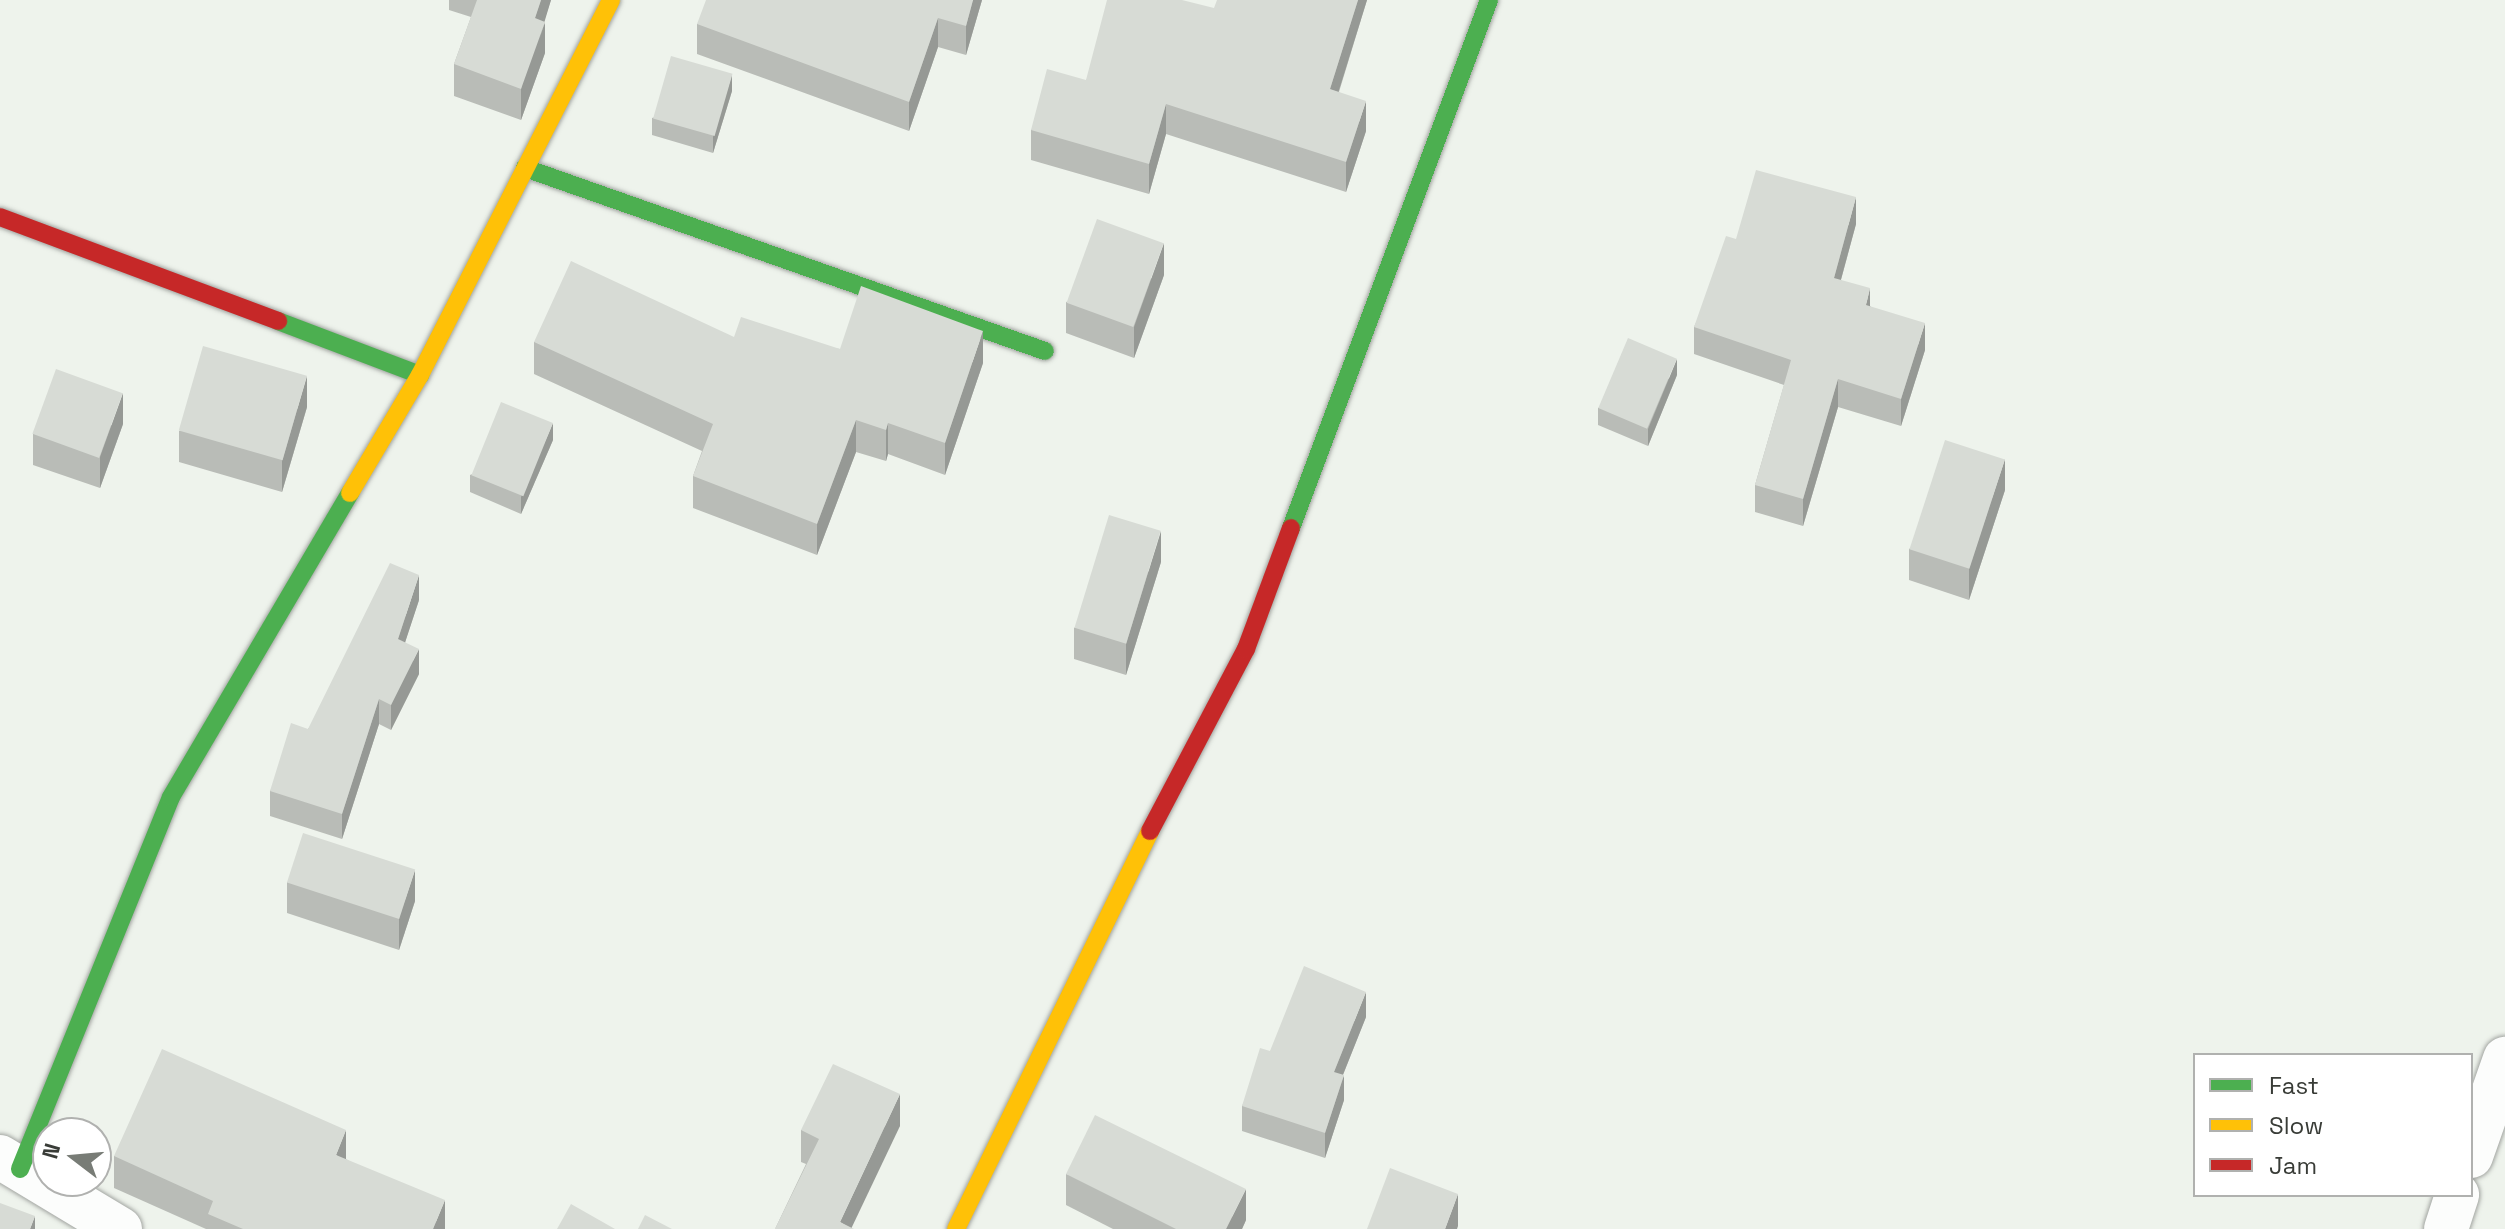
<!DOCTYPE html>
<style>
body{margin:0}
#map{position:relative;width:2505px;height:1229px;overflow:hidden;background:#eef3ec;font-family:"Space Grotesk",sans-serif}
div>[style]{position:absolute}
.roads{filter:drop-shadow(0 0 2px #a2a5a1) drop-shadow(0 0 2px #a2a5a1)}
.street>*{height:44px;margin:-22px;padding:0 22px;transform-origin:22px;border-radius:22px;background:#fcfdfc}
.fast>*{height:18px;margin:-9px;padding:0 9px;transform-origin:9px;border-radius:9px;background:#4caf50}
.slow>*{height:18px;margin:-9px;padding:0 9px;transform-origin:9px;border-radius:9px;background:#ffc107}
.jam>*{height:18px;margin:-9px;padding:0 9px;transform-origin:9px;border-radius:9px;background:#c62828}
.wall>*{inset:0;background:#b9bcb7}
.shaded-wall>*{inset:0;background:#969995}
.building>*{inset:0;background:#d7dbd5;transform-origin:0 0}
span{translate:-50% -50%;white-space:nowrap;text-align:center;line-height:1.15;-webkit-text-stroke:7px #fff;paint-order:stroke}
.legend{position:absolute;left:2193px;top:1053px;width:280px;height:144px;box-sizing:border-box;background:#fff;border:2px solid #b0b1af;margin:0;padding:10px 14px;list-style:none;font-size:24px;color:#393c37}
.legend li{display:flex;align-items:center;gap:16px;height:40px}
.legend b{width:40px;border:2px solid #b0b1af}
.north{position:absolute;left:32px;top:1117px;width:80px;height:80px;box-sizing:border-box;background:#fff;border:2px solid #b0b1af;border-radius:50%;rotate:286deg;font-size:22px;font-weight:700;line-height:32px;text-align:center;color:#393c37}
.north::after{content:'';display:block;margin:auto;width:28px;height:36px;background:#787c76;clip-path:polygon(50% 0,100% 100%,50% 72%,0 100%)}
</style>
<div id="map">
<div class="roads">
<div class="street">
<div style="left:2471px;top:1156px;width:103px;rotate:-70.7deg"></div>
<div style="left:0;top:1157px;width:140px;rotate:31deg"></div>
<div style="left:2446px;top:1229px;width:36px;rotate:-72deg"></div>
</div>
<div class="fast">
<div style="left:525px;top:168px;width:551px;rotate:19.39deg"></div>
<div style="left:278px;top:321px;width:152px;rotate:20.8deg"></div>
<div style="left:1291px;top:528px;width:564px;rotate:-69.44deg"></div>
<div style="left:20px;top:1169px;width:401px;rotate:-67.9deg"></div>
<div style="left:171px;top:797px;width:353px;rotate:-59.5deg"></div>
</div>
<div class="slow">
<div style="left:350px;top:493px;width:137px;rotate:-59.3deg"></div>
<div style="left:420px;top:375px;width:421px;rotate:-63deg"></div>
<div style="left:956px;top:1229px;width:443px;rotate:-64deg"></div>
</div>
<div class="jam">
<div style="left:0;top:217px;width:297px;rotate:20.5deg"></div>
<div style="left:1150px;top:831px;width:206px;rotate:-62.2deg"></div>
<div style="left:1246px;top:649px;width:129px;rotate:-69.6deg"></div>
</div>
</div>
<div class="wall">
<div style="clip-path:polygon(449px 0,551px 0,544px 21px,545px 53px,521px 120px,454px 96px,454px 64px,471px 17px,449px 10px)"></div>
<div style="clip-path:polygon(982px 0,966px 55px,938px 47px,909px 131px,697px 54px,697px 24px)"></div>
<div style="clip-path:polygon(1367px 0,1339px 92px,1366px 131px,1346px 192px,1166px 134px,1149px 194px,1031px 160px,1031px 130px,1086px 80px,1214px 8px)"></div>
<div style="clip-path:polygon(732px 91px,713px 153px,652px 135px,652px 118px)"></div>
<div style="clip-path:polygon(1856px 224px,1841px 280px,1870px 306px,1925px 350px,1901px 426px,1838px 407px,1803px 526px,1755px 512px,1755px 485px,1784px 385px,1694px 354px,1694px 327px,1736px 239px)"></div>
<div style="clip-path:polygon(1164px 275px,1134px 358px,1066px 333px,1066px 302px)"></div>
<div style="clip-path:polygon(734px 337px,840px 349px,983px 363px,945px 475px,888px 454px,886px 461px,856px 452px,817px 555px,693px 508px,693px 476px,702px 451px,534px 374px,534px 342px)"></div>
<div style="clip-path:polygon(1677px 375px,1648px 446px,1598px 425px,1598px 408px)"></div>
<div style="clip-path:polygon(307px 407px,282px 492px,179px 462px,179px 431px)"></div>
<div style="clip-path:polygon(123px 424px,100px 488px,33px 465px,33px 434px)"></div>
<div style="clip-path:polygon(553px 440px,521px 514px,470px 492px,470px 475px)"></div>
<div style="clip-path:polygon(2005px 490px,1969px 600px,1909px 580px,1909px 549px)"></div>
<div style="clip-path:polygon(1161px 562px,1126px 675px,1074px 659px,1074px 628px)"></div>
<div style="clip-path:polygon(419px 600px,405px 642px,419px 674px,391px 730px,379px 724px,342px 839px,270px 816px,270px 791px,308px 729px)"></div>
<div style="clip-path:polygon(287px 882px,415px 901px,399px 950px,287px 913px)"></div>
<div style="clip-path:polygon(1366px 1017px,1343px 1075px,1344px 1100px,1325px 1158px,1242px 1131px,1242px 1106px,1270px 1051px)"></div>
<div style="clip-path:polygon(900px 1126px,775px 1229px,806px 1164px,801px 1162px,801px 1130px)"></div>
<div style="clip-path:polygon(114px 1156px,346px 1159px,445px 1229px,206px 1229px,114px 1188px)"></div>
<div style="clip-path:polygon(1066px 1174px,1246px 1220px,1242px 1229px,1113px 1229px,1066px 1205px)"></div>
</div>
<div class="shaded-wall">
<div style="clip-path:polygon(541px 0,551px 0,539px 40px,545px 22px,545px 53px,521px 120px,521px 89px,535px 18px)"></div>
<div style="clip-path:polygon(973px 0,982px 0,966px 55px,966px 26px)"></div>
<div style="clip-path:polygon(1358px 0,1367px 0,1330px 119px,1330px 89px)"></div>
<div style="clip-path:polygon(938px 18px,938px 47px,909px 131px,909px 102px)"></div>
<div style="clip-path:polygon(732px 74px,732px 91px,713px 153px,713px 137px)"></div>
<div style="clip-path:polygon(1366px 101px,1366px 131px,1346px 192px,1346px 162px)"></div>
<div style="clip-path:polygon(1166px 104px,1166px 134px,1149px 194px,1149px 164px)"></div>
<div style="clip-path:polygon(1856px 197px,1856px 224px,1834px 305px,1834px 278px)"></div>
<div style="clip-path:polygon(1164px 243px,1164px 275px,1134px 358px,1134px 327px)"></div>
<div style="clip-path:polygon(1870px 288px,1870px 316px,1866px 305px)"></div>
<div style="clip-path:polygon(1925px 323px,1925px 350px,1901px 426px,1901px 399px)"></div>
<div style="clip-path:polygon(983px 331px,983px 363px,945px 475px,945px 443px)"></div>
<div style="clip-path:polygon(1677px 359px,1677px 375px,1648px 446px,1648px 429px)"></div>
<div style="clip-path:polygon(307px 376px,307px 407px,282px 492px,282px 461px)"></div>
<div style="clip-path:polygon(1838px 379px,1838px 407px,1803px 526px,1803px 499px)"></div>
<div style="clip-path:polygon(123px 393px,123px 424px,100px 488px,100px 457px)"></div>
<div style="clip-path:polygon(856px 420px,856px 452px,817px 555px,817px 524px)"></div>
<div style="clip-path:polygon(553px 423px,553px 440px,521px 514px,521px 497px)"></div>
<div style="clip-path:polygon(888px 423px,888px 454px,886px 461px,886px 430px)"></div>
<div style="clip-path:polygon(2005px 459px,2005px 490px,1969px 600px,1969px 568px)"></div>
<div style="clip-path:polygon(1161px 531px,1161px 562px,1126px 675px,1126px 644px)"></div>
<div style="clip-path:polygon(419px 575px,419px 600px,398px 664px,398px 639px)"></div>
<div style="clip-path:polygon(419px 649px,419px 674px,391px 730px,391px 705px)"></div>
<div style="clip-path:polygon(379px 699px,379px 724px,342px 839px,342px 814px)"></div>
<div style="clip-path:polygon(415px 870px,415px 901px,399px 950px,399px 918px)"></div>
<div style="clip-path:polygon(1366px 992px,1366px 1017px,1334px 1097px,1334px 1072px)"></div>
<div style="clip-path:polygon(1344px 1075px,1344px 1100px,1325px 1158px,1325px 1133px)"></div>
<div style="clip-path:polygon(900px 1094px,900px 1126px,851px 1229px,840px 1222px)"></div>
<div style="clip-path:polygon(346px 1130px,346px 1162px,336px 1155px)"></div>
<div style="clip-path:polygon(1246px 1189px,1246px 1220px,1242px 1229px,1226px 1229px)"></div>
<div style="clip-path:polygon(1458px 1194px,1458px 1226px,1457px 1229px,1445px 1229px)"></div>
<div style="clip-path:polygon(445px 1200px,445px 1229px,433px 1229px)"></div>
<div style="clip-path:polygon(35px 1216px,35px 1229px,30px 1229px)"></div>
</div>
<div class="building">
<div style="clip-path:polygon(477px 0,541px 0,535px 18px,545px 22px,521px 89px,454px 64px)"></div>
<div style="clip-path:polygon(706px 0,973px 0,966px 26px,938px 18px,909px 102px,697px 24px)"></div>
<div style="clip-path:polygon(1107px 0,1182px 0,1214px 8px,1217px 0,1358px 0,1330px 89px,1366px 101px,1346px 162px,1166px 104px,1149px 164px,1031px 130px,1047px 69px,1086px 80px)"></div>
<div style="left:671px;top:56px;width:64px;height:65px;rotate:16deg"></div>
<div style="clip-path:polygon(1756px 170px,1856px 197px,1834px 278px,1870px 288px,1866px 305px,1925px 323px,1901px 399px,1838px 379px,1803px 499px,1755px 485px,1791px 360px,1694px 327px,1726px 236px,1736px 239px)"></div>
<div style="left:1097px;top:219px;width:71px;height:89px;rotate:20deg"></div>
<div style="clip-path:polygon(571px 261px,734px 337px,741px 317px,840px 349px,861px 286px,983px 331px,945px 443px,888px 423px,886px 430px,856px 420px,817px 524px,693px 476px,713px 424px,534px 342px)"></div>
<div style="left:1628px;top:338px;width:53px;height:76px;rotate:23deg"></div>
<div style="left:203px;top:346px;width:108px;height:88px;rotate:16deg"></div>
<div style="left:56px;top:369px;width:71px;height:69px;rotate:20deg"></div>
<div style="left:501px;top:402px;width:56px;height:79px;rotate:22deg"></div>
<div style="left:1945px;top:440px;width:63px;height:115px;rotate:18deg"></div>
<div style="left:1109px;top:515px;width:54px;height:118px;rotate:17deg"></div>
<div style="clip-path:polygon(390px 563px,419px 575px,398px 639px,419px 649px,391px 705px,379px 699px,342px 814px,270px 791px,291px 723px,308px 729px)"></div>
<div style="left:303px;top:833px;width:118px;height:52px;rotate:18deg"></div>
<div style="clip-path:polygon(1304px 966px,1366px 992px,1334px 1072px,1344px 1075px,1325px 1133px,1242px 1106px,1260px 1048px,1270px 1051px)"></div>
<div style="clip-path:polygon(162px 1049px,346px 1130px,336px 1155px,445px 1200px,433px 1229px,243px 1229px,208px 1214px,213px 1201px,114px 1156px)"></div>
<div style="clip-path:polygon(833px 1064px,900px 1094px,840px 1222px,854px 1229px,775px 1229px,819px 1139px,801px 1130px)"></div>
<div style="clip-path:polygon(1095px 1115px,1246px 1189px,1226px 1229px,1176px 1229px,1066px 1174px)"></div>
<div style="clip-path:polygon(1390px 1168px,1458px 1194px,1445px 1229px,1367px 1229px)"></div>
<div style="clip-path:polygon(0 1203px,35px 1216px,30px 1229px,0 1229px)"></div>
<div style="clip-path:polygon(571px 1204px,615px 1229px,557px 1229px)"></div>
<div style="clip-path:polygon(645px 1215px,672px 1229px,638px 1229px)"></div>
</div>
<ul class="legend">
<li><b style="height:10px;background:#4caf50"></b>Fast</li>
<li><b style="height:10px;background:#ffc107"></b>Slow</li>
<li><b style="height:10px;background:#c62828"></b>Jam</li>
</ul>
<div class="north">N</div>
</div>
